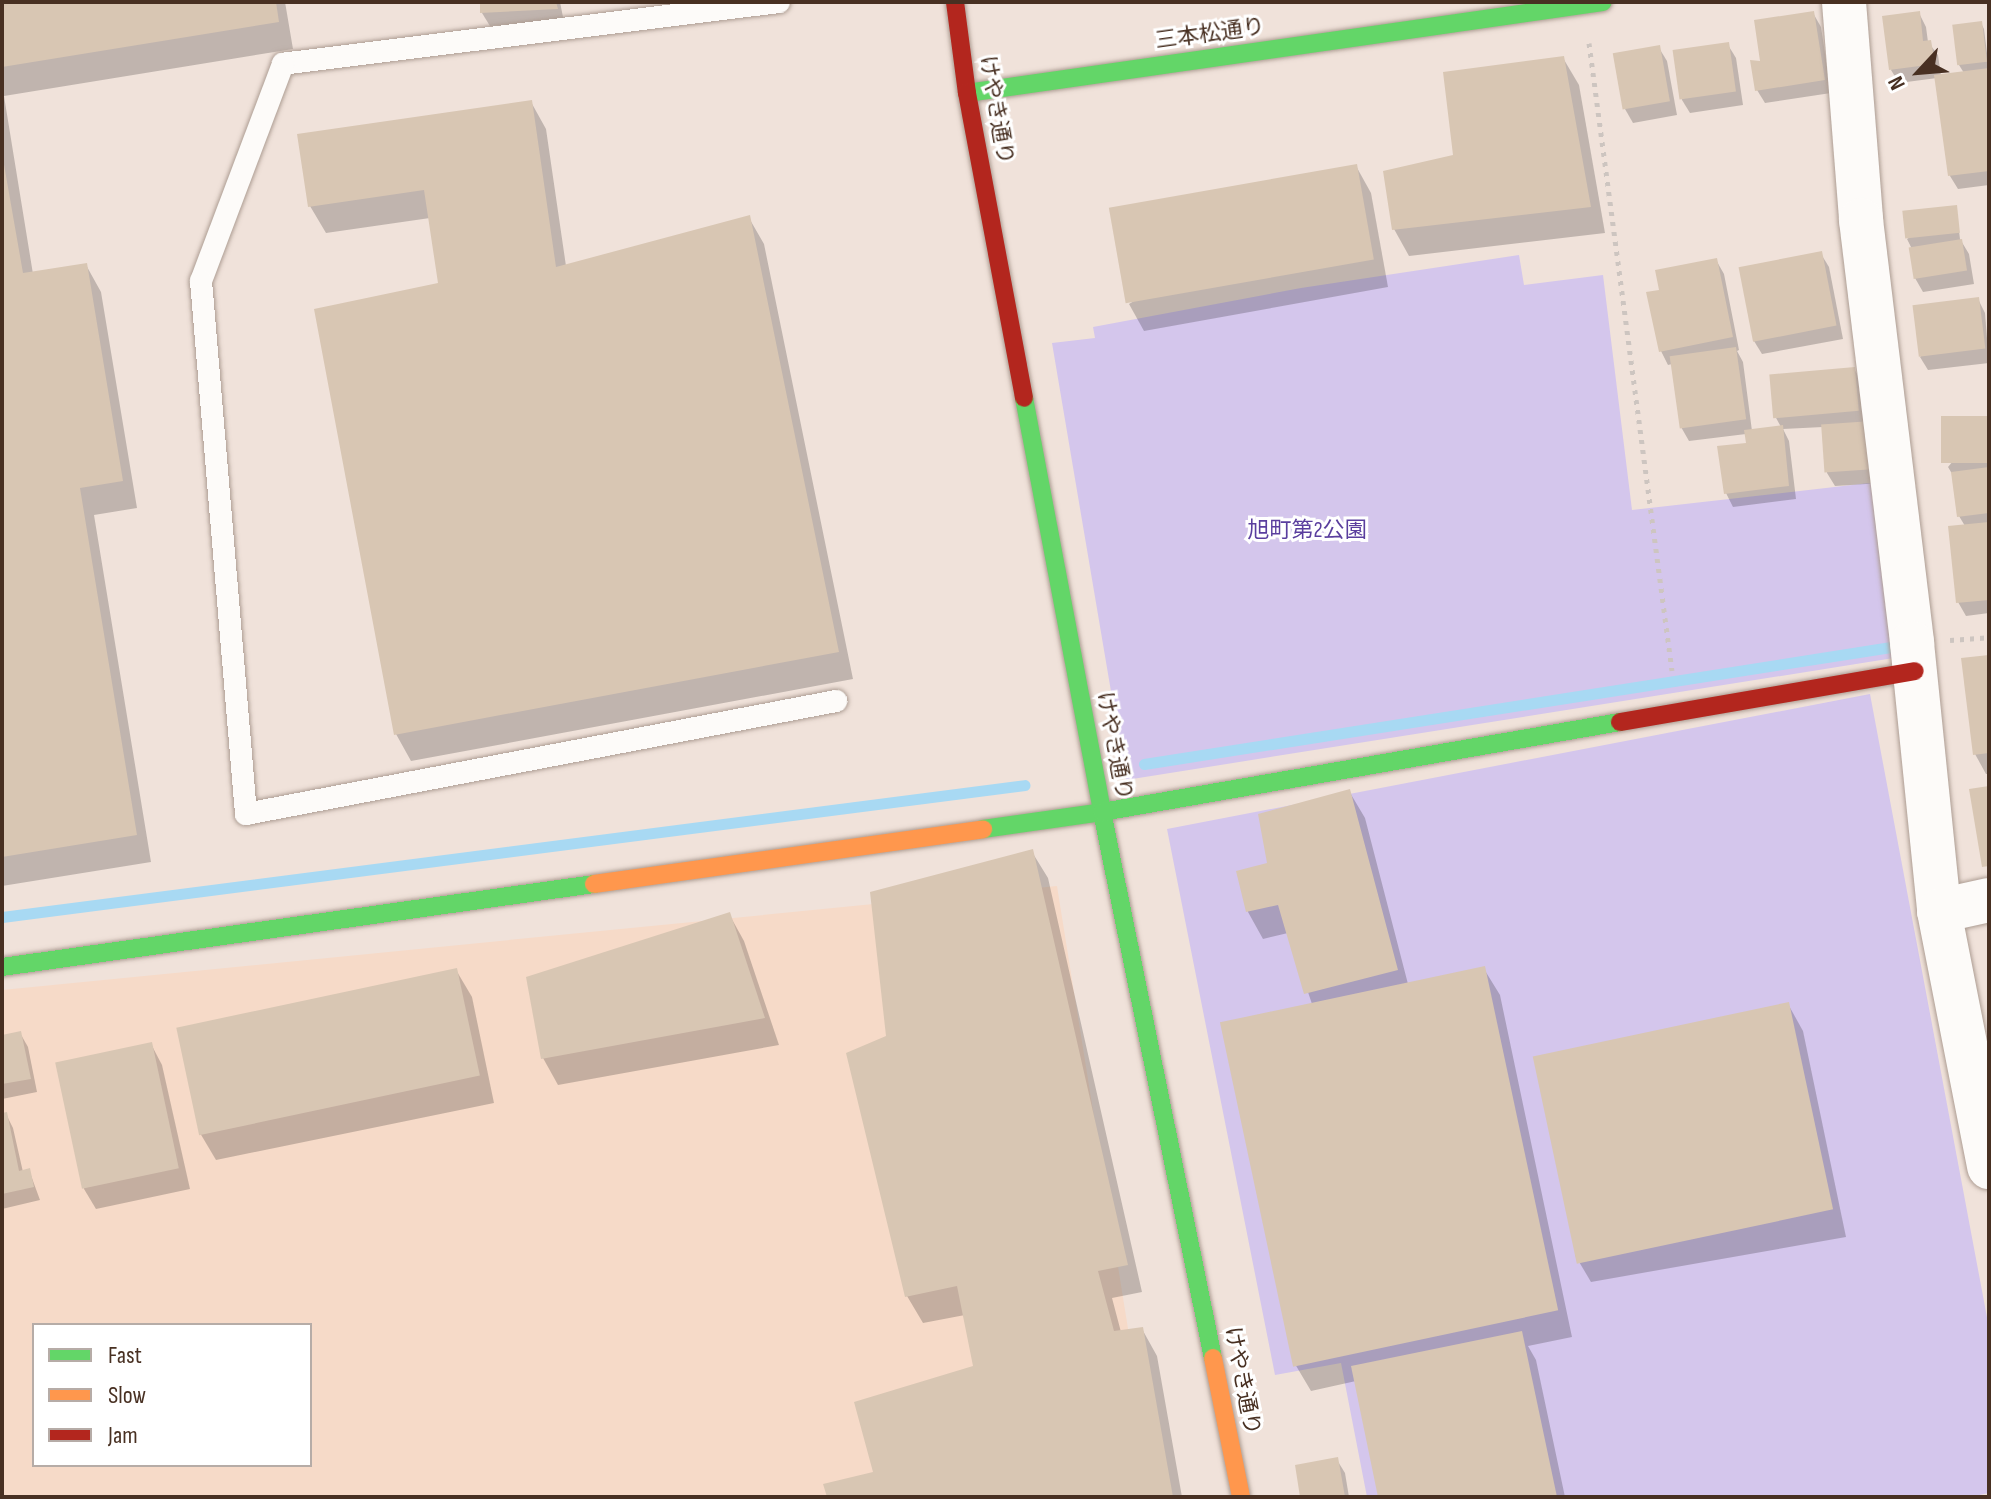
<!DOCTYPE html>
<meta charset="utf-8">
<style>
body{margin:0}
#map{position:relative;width:1991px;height:1499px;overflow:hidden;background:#f0e2da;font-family:"Sofia Sans Condensed","Noto Sans JP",sans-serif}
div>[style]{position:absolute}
.built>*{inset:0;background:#f6dac8}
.green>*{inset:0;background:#d4c6ec}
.shadow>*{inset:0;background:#0003}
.stream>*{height:11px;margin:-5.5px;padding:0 5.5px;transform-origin:5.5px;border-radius:5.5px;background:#a8d9f3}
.building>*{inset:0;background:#d8c6b3;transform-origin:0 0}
.path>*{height:5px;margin-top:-2.5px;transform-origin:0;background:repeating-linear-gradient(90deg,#cdc5c0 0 4px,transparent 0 10px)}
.roads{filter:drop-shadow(0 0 2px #ad9d93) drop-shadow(0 0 2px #ad9d93)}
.lane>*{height:22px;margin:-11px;padding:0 11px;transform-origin:11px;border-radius:11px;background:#fdfbf9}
.street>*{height:44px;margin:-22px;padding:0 22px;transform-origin:22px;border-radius:22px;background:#fdfbf9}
.fast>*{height:18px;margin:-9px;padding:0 9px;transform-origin:9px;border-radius:9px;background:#63d668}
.slow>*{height:18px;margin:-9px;padding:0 9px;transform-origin:9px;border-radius:9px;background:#ff974d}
.jam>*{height:18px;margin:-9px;padding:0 9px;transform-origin:9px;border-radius:9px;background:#b3261e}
span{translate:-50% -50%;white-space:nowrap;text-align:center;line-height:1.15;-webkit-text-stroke:6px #fff;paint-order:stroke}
.street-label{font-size:22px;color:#483022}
.park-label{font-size:22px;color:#5a3e9e}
.frame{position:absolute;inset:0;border:4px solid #483022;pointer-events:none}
.legend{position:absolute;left:32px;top:1323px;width:280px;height:144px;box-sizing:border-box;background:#fff;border:2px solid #b6aca7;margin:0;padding:10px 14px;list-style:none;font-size:24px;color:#483022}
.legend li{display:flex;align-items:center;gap:16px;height:40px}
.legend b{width:40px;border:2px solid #b6aca7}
.north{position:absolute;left:1879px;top:32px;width:80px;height:80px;-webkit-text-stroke:6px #fff;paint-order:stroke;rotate:244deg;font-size:22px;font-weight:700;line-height:32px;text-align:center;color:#483022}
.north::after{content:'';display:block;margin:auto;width:28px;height:36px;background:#483022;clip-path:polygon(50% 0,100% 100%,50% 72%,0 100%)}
</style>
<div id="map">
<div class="built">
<div style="clip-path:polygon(evenodd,1057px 886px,1155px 1497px,2px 1497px,2px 990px,1057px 886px,34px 1325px,310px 1325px,310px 1465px,34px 1465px,34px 1325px)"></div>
</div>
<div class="green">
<div style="clip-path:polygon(1519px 255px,1524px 285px,1603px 275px,1632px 510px,1878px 482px,1900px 657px,1126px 780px,1052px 343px,1095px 338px,1093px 327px,1301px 288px)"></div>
<div style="clip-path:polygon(1870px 694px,1989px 1328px,1989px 1493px,1970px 1497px,1367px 1497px,1341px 1363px,1275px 1375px,1167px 829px)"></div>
</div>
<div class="shadow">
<div style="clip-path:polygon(2px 2px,285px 2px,293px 49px,4px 96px,33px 274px,86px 265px,101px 292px,137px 508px,94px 515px,151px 862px,2px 886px)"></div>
<div style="clip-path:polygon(482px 2px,560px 2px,564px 22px,490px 26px,482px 13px)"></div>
<div style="clip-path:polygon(1813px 13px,1821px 27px,1831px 93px,1765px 103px,1757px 90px,1762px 63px)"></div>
<div style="clip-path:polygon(1919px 13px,1926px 27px,1928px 42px,1938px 55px,1941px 76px,1964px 73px,1959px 65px,1981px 23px,1984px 29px,1989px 69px,1989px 185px,1958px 189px,1950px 176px,1937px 78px,1899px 83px,1891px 70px)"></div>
<div style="clip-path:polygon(1728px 45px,1736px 58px,1743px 105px,1690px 113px,1682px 100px,1675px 52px)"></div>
<div style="clip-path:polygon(1659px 48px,1667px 61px,1677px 115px,1633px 123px,1625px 109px)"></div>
<div style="clip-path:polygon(1563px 58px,1579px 85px,1605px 233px,1409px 256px,1394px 229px,1455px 156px)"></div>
<div style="clip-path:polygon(531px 102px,546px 129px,566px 266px,749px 218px,764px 244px,853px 679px,411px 761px,396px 734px,440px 285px,430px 218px,326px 233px,310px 206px)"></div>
<div style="clip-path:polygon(1356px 166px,1371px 193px,1388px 287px,1144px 331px,1129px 304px)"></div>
<div style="clip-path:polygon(1956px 207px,1960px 239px,1969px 254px,1974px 284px,1923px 292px,1915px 278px,1912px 249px,1907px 239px)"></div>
<div style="clip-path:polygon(1821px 254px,1829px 267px,1843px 339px,1762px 354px,1754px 341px)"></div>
<div style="clip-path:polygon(1716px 260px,1724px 274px,1739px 350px,1737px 351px,1743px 362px,1752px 431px,1781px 427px,1775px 416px,1854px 369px,1862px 382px,1882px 483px,1835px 486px,1827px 473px,1823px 427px,1783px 429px,1789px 441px,1796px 499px,1733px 507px,1726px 493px,1748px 445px,1746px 434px,1689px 441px,1681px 427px,1672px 364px,1668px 365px,1661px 351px,1662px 292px)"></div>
<div style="clip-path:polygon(1978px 299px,1985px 313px,1989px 363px,1928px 370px,1920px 357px)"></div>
<div style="clip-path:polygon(1989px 418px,1989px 613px,1966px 616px,1958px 602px,1965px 526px,1959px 516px,1954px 477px,1948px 467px)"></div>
<div style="clip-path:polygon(1989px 657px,1989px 774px,1986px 774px,1975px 754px)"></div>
<div style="clip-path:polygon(1349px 791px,1365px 818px,1408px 984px,1484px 969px,1500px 995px,1572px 1337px,1528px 1346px,1536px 1360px,1565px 1497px,1380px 1497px,1356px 1381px,1311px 1391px,1295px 1364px,1312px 1004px,1288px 933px,1263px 939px,1248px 912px,1239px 872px,1269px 865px)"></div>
<div style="clip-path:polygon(1032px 852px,1048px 878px,1142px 1292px,1112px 1298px,1121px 1332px,1142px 1329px,1157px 1356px,1182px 1497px,829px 1497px,875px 1474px,976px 1368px,965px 1315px,923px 1323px,907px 1296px,888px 1038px)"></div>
<div style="clip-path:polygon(729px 914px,744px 941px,779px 1045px,558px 1085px,543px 1058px)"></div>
<div style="clip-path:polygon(456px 970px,472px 997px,494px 1103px,216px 1160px,200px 1133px)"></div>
<div style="clip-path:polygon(1788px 1004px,1803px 1031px,1846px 1237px,1591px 1282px,1575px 1255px)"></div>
<div style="clip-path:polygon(20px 1033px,28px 1047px,37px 1092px,2px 1099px,2px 1037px)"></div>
<div style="clip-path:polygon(151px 1044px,162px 1065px,190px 1189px,96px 1209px,84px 1189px,57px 1064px)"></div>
<div style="clip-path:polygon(6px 1114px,13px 1128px,23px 1172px,29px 1170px,40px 1200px,2px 1209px,2px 1115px)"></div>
<div style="clip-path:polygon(1337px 1460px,1345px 1473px,1349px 1497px,1302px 1497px)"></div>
</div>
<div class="stream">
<div style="left:1144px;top:764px;width:769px;rotate:-8.9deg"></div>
<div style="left:2px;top:917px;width:1031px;rotate:-7.35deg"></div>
</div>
<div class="building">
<div style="clip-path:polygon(2px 2px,276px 2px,279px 22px,2px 67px)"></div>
<div style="clip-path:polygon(480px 2px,556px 2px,558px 9px,480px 13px)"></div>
<div style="clip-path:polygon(1814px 11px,1825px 80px,1755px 91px,1750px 60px,1760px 61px,1754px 20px)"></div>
<div style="clip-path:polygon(1920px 11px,1923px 41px,1931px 40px,1935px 64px,1889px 70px,1882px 16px)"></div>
<div style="left:1982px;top:21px;width:41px;height:30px;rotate:83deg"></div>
<div style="left:1729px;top:42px;width:50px;height:57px;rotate:82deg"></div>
<div style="left:1660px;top:45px;width:57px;height:48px;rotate:80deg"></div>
<div style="clip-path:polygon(1564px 56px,1591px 207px,1392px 230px,1383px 171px,1453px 155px,1443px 72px)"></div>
<div style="clip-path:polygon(1989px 68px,1989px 171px,1948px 176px,1934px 75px)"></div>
<div style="clip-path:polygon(532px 100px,556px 267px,750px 215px,839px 652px,394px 735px,314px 309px,438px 283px,424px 190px,308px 207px,297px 134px)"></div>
<div style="clip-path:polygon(2px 153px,23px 273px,87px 263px,123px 481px,80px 488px,137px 835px,2px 857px)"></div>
<div style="left:1357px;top:164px;width:97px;height:252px;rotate:80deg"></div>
<div style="left:1957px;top:205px;width:28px;height:55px;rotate:84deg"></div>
<div style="left:1962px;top:239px;width:32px;height:54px;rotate:81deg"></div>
<div style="left:1822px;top:251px;width:76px;height:85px;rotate:79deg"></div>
<div style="clip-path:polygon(1717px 258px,1733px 337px,1659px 352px,1646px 292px,1659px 290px,1655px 270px)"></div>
<div style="left:1979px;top:297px;width:52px;height:67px;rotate:83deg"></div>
<div style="left:1736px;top:347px;width:73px;height:67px;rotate:82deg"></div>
<div style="left:1855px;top:367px;width:44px;height:86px;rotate:85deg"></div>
<div style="left:1989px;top:416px;width:47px;height:48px;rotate:90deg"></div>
<div style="left:1872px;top:421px;width:48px;height:51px;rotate:86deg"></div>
<div style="clip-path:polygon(1783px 425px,1789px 486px,1724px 494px,1717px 446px,1746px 443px,1744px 430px)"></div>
<div style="clip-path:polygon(1989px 467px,1989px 513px,1957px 517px,1951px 472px)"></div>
<div style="clip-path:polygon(1989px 522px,1989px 600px,1956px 603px,1948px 526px)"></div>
<div style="clip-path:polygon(1989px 655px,1989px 753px,1973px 755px,1961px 658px)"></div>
<div style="clip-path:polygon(1989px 786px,1989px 866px,1982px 867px,1969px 789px)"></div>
<div style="clip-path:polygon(1350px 789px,1398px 970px,1304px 994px,1278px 905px,1246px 912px,1236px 871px,1267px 863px,1258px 814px)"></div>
<div style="clip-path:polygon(1033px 849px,1128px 1265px,1098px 1271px,1114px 1331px,1143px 1327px,1173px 1497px,827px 1497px,823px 1484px,873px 1472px,854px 1402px,973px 1366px,957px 1286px,905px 1297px,846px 1053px,886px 1036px,870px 892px)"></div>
<div style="clip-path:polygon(730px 912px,765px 1018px,541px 1059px,526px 977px)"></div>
<div style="left:1485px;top:966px;width:352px;height:271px;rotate:78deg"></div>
<div style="left:457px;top:968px;width:110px;height:287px;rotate:78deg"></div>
<div style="left:1789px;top:1002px;width:212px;height:262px;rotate:78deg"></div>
<div style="clip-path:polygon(21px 1031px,31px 1079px,2px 1084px,2px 1035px)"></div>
<div style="left:152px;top:1042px;width:129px;height:99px;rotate:78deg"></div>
<div style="clip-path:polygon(7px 1112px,19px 1171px,30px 1168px,34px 1187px,2px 1194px,2px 1113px)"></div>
<div style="clip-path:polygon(1522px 1331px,1557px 1497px,1378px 1497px,1351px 1366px)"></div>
<div style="clip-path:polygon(1338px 1457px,1345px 1497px,1300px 1497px,1295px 1465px)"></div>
</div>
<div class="path">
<div style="left:1589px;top:43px;width:633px;rotate:82.47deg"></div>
<div style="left:1950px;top:640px;width:39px;rotate:-4deg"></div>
</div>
<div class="roads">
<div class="lane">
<div style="left:779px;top:2px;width:500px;rotate:172.9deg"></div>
<div style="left:283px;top:64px;width:232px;rotate:110.7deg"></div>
<div style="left:201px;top:281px;width:535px;rotate:85.17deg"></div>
<div style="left:246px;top:814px;width:601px;rotate:-10.84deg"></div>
</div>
<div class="street">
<div style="left:1844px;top:2px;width:219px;rotate:85.5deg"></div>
<div style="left:1861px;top:220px;width:426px;rotate:83.1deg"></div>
<div style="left:1912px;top:643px;width:269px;rotate:84.2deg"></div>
<div style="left:1939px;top:911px;width:261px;rotate:78.9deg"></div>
<div style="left:1939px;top:911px;width:51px;rotate:-12.4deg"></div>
</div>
<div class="fast">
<div style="left:967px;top:93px;width:642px;rotate:-8.14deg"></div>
<div style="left:1024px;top:398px;width:421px;rotate:79.3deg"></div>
<div style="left:1102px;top:812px;width:557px;rotate:78.51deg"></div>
<div style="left:983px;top:829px;width:120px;rotate:-8.1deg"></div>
<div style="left:1102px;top:812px;width:526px;rotate:-9.86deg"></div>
<div style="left:2px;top:967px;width:598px;rotate:-7.98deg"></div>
</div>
<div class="slow">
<div style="left:594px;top:884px;width:393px;rotate:-8deg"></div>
<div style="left:1213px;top:1358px;width:142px;rotate:78.6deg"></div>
</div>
<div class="jam">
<div style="left:955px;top:2px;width:92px;rotate:82.5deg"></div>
<div style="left:967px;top:93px;width:310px;rotate:79.4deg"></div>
<div style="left:1620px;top:722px;width:299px;rotate:-9.8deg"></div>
</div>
</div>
<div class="street-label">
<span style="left:1210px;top:34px;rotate:-8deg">三本松通り</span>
<span style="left:996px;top:110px;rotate:80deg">けやき通り</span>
<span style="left:1114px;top:746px;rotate:79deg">けやき通り</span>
<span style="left:1242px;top:1381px;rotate:79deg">けやき通り</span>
</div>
<div class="park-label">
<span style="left:1307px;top:531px">旭町第2公園</span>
</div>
<div class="frame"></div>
<ul class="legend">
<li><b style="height:10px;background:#63d668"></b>Fast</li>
<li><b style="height:10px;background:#ff974d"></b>Slow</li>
<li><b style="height:10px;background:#b3261e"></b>Jam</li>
</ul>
<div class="north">N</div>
</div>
